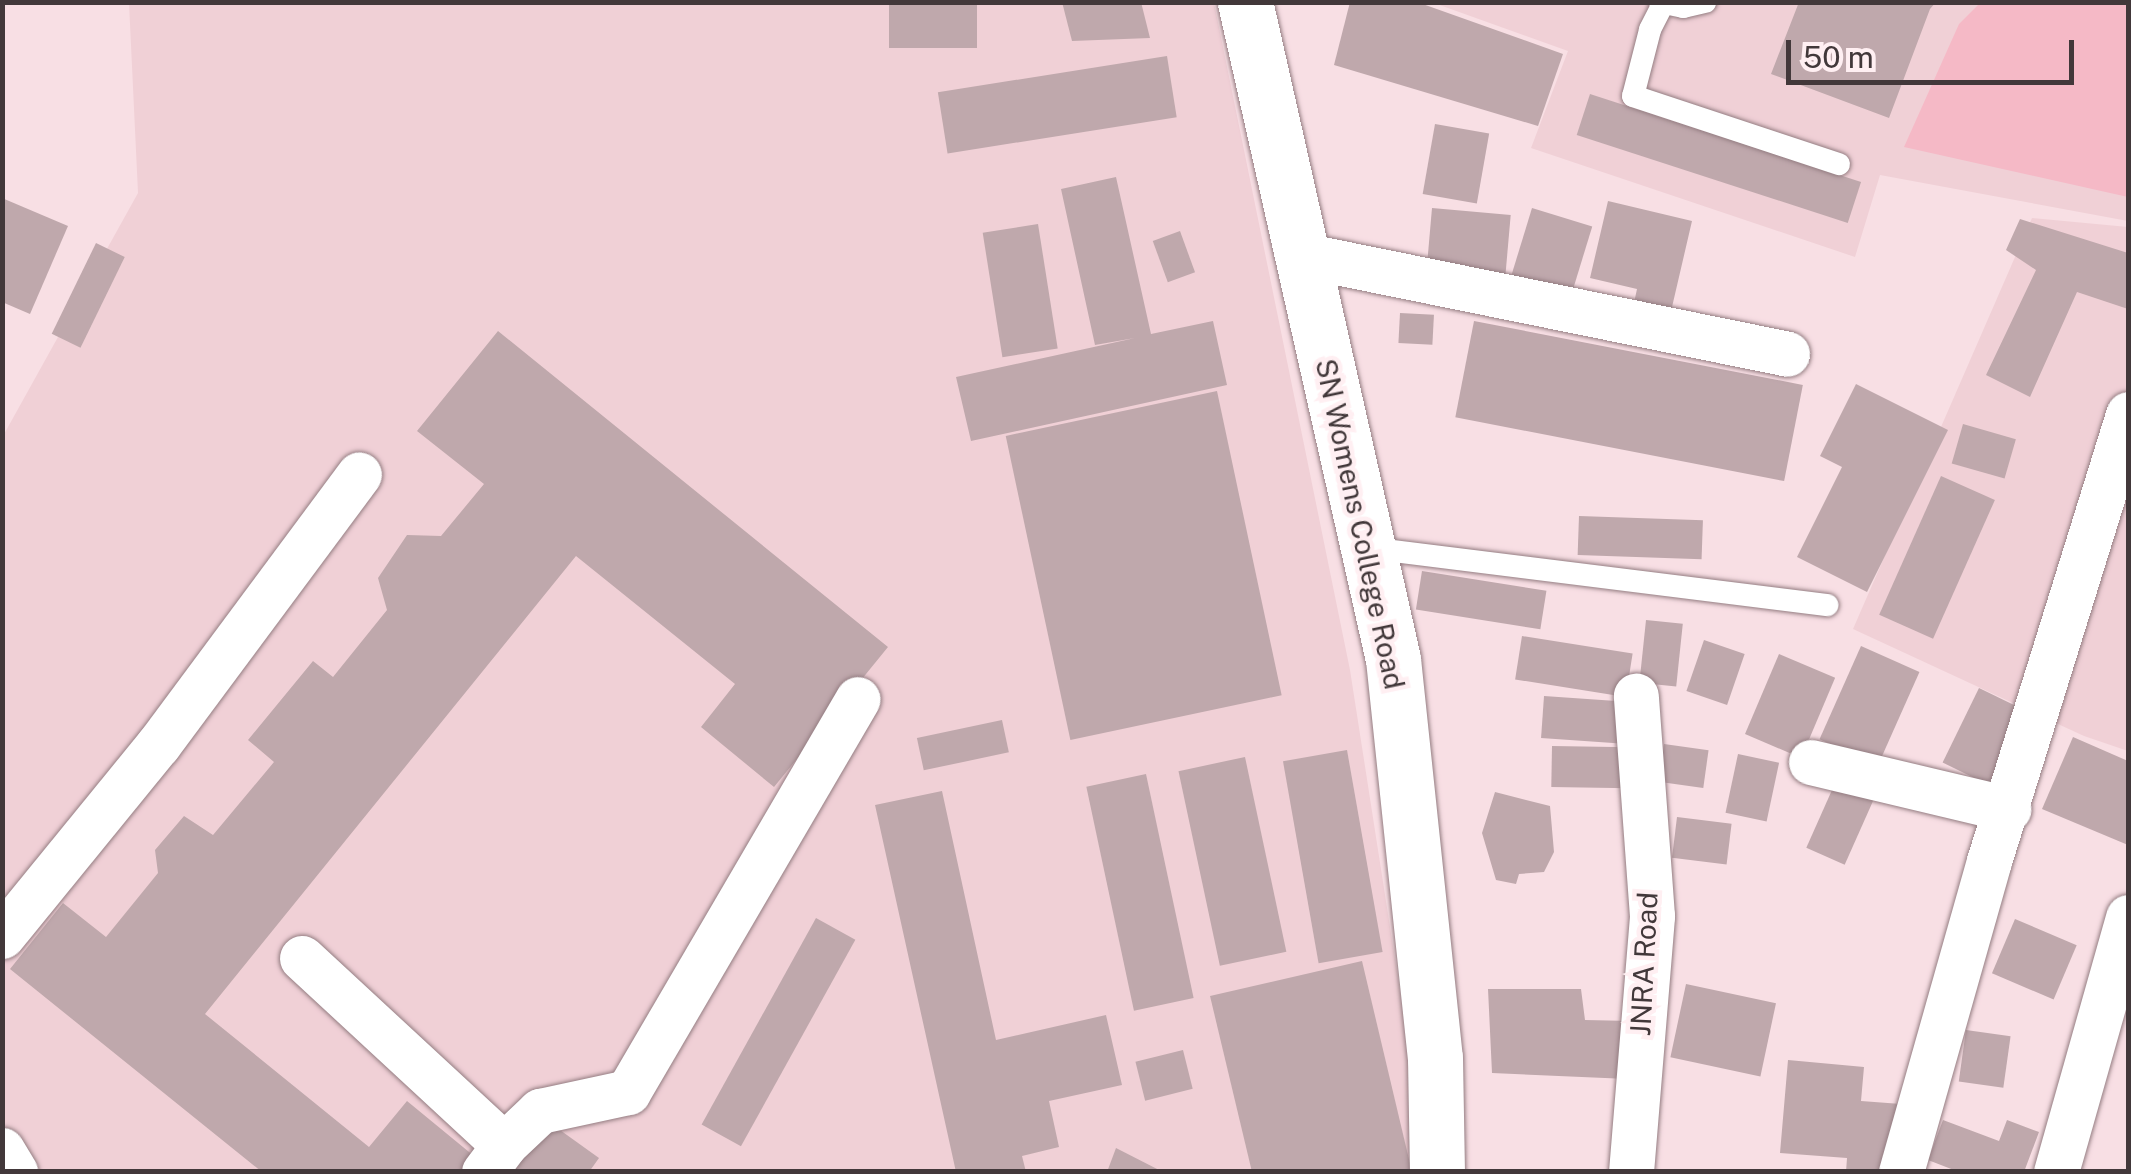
<!DOCTYPE html>
<style>
body{margin:0}
#map{position:relative;width:2131px;height:1174px;overflow:hidden;background:#f8dfe4;font-family:"Public Sans",sans-serif}
div>[style]{position:absolute}
.built>*{inset:0;background:#f0d0d6}
.green>*{inset:0;background:#f5b9c6}
.building>*{inset:0;background:#bfa8ac;transform-origin:0 0}
.roads{filter:drop-shadow(0 0 2px #947d82) drop-shadow(0 0 2px #947d82)}
.service>*{height:22px;margin:-11px;padding:0 11px;transform-origin:11px;border-radius:11px;background:#fff}
.minor>*{height:45px;margin:-22.5px;padding:0 22.5px;transform-origin:22.5px;border-radius:22.5px;background:#fff}
.tertiary>*{height:55px;margin:-27.5px;padding:0 27.5px;transform-origin:27.5px;border-radius:27.5px;background:#fff}
span{translate:-50% -50%;white-space:nowrap;text-align:center;line-height:1.15;-webkit-text-stroke:9px #ffeff2;paint-order:stroke}
.street-label{font-size:28px;color:#42383a}
.frame{position:absolute;inset:0;border:5px solid #42383a;pointer-events:none}
.scale{position:absolute;left:1786px;top:40px;width:288px;height:45px;box-sizing:border-box;border:5px solid #42383a;border-top:0;padding-left:12px;font-size:30px;line-height:35px;white-space:nowrap;color:#42383a;-webkit-text-stroke:8px #ffeff2;paint-order:stroke}
</style>
<div id="map">
<div class="built">
<div style="clip-path:polygon(129px 3px,1214px 3px,1350px 670px,1428px 1171px,3px 1172px,3px 436px,138px 193px)"></div>
<div style="clip-path:polygon(1434px 3px,2128px 3px,2128px 221px,1880px 175px,1855px 257px,1531px 148px,1568px 51px)"></div>
<div style="clip-path:polygon(2032px 218px,2128px 227px,2128px 751px,2084px 736px,1853px 629px)"></div>
</div>
<div class="green">
<div style="clip-path:polygon(1981px 2px,2128px 3px,2128px 197px,1904px 147px,1959px 24px)"></div>
</div>
<div class="building">
<div style="left:889px;top:2px;width:88px;height:46px"></div>
<div style="clip-path:polygon(1062px 2px,1141px 2px,1150px 38px,1072px 41px)"></div>
<div style="clip-path:polygon(1350px 2px,1417px 2px,1563px 54px,1538px 126px,1334px 65px)"></div>
<div style="clip-path:polygon(1799px 2px,1936px 2px,1930px 9px,1889px 118px,1771px 74px)"></div>
<div style="left:1167px;top:56px;width:62px;height:232px;rotate:81deg"></div>
<div style="left:1590px;top:94px;width:285px;height:43px;rotate:18deg"></div>
<div style="left:1435px;top:124px;width:55px;height:71px;rotate:10deg"></div>
<div style="clip-path:polygon(1116px 177px,1151px 334px,1213px 321px,1227px 385px,971px 441px,956px 377px,1135px 338px,1095px 345px,1061px 189px)"></div>
<div style="clip-path:polygon(2px 198px,68px 226px,30px 314px,2px 302px)"></div>
<div style="clip-path:polygon(1608px 201px,1692px 221px,1669px 320px,1632px 312px,1637px 289px,1590px 278px)"></div>
<div style="left:1432px;top:208px;width:79px;height:71px;rotate:5deg"></div>
<div style="left:1532px;top:208px;width:63px;height:73px;rotate:17deg"></div>
<div style="clip-path:polygon(2020px 219px,2128px 253px,2128px 309px,2077px 292px,2030px 397px,1986px 375px,2036px 270px,2006px 250px)"></div>
<div style="left:1038px;top:224px;width:126px;height:56px;rotate:81deg"></div>
<div style="left:1180px;top:231px;width:44px;height:29px;rotate:70deg"></div>
<div style="left:96px;top:243px;width:32px;height:101px;rotate:26deg"></div>
<div style="left:1400px;top:313px;width:34px;height:30px;rotate:3deg"></div>
<div style="left:1474px;top:321px;width:335px;height:98px;rotate:11deg"></div>
<div style="clip-path:polygon(498px 331px,888px 647px,774px 787px,701px 727px,735px 684px,576px 556px,205px 1014px,369px 1147px,407px 1101px,480px 1161px,471px 1172px,262px 1172px,10px 969px,63px 903px,106px 937px,158px 873px,155px 850px,184px 816px,213px 835px,274px 762px,248px 740px,313px 661px,333px 677px,387px 610px,378px 578px,407px 535px,441px 536px,484px 484px,417px 431px)"></div>
<div style="clip-path:polygon(1856px 384px,1948px 430px,1867px 592px,1797px 557px,1842px 467px,1820px 456px)"></div>
<div style="left:1217px;top:391px;width:311px;height:216px;rotate:78deg"></div>
<div style="left:1963px;top:424px;width:55px;height:41px;rotate:16deg"></div>
<div style="left:1941px;top:476px;width:59px;height:152px;rotate:24deg"></div>
<div style="left:1579px;top:516px;width:124px;height:39px;rotate:2deg"></div>
<div style="left:1422px;top:571px;width:126px;height:39px;rotate:9deg"></div>
<div style="left:1646px;top:620px;width:37px;height:63px;rotate:6deg"></div>
<div style="left:1522px;top:636px;width:112px;height:44px;rotate:9deg"></div>
<div style="left:1704px;top:640px;width:43px;height:54px;rotate:19deg"></div>
<div style="left:1861px;top:646px;width:64px;height:102px;rotate:24deg"></div>
<div style="left:1779px;top:654px;width:61px;height:87px;rotate:23deg"></div>
<div style="left:1979px;top:688px;width:59px;height:83px;rotate:26deg"></div>
<div style="left:1544px;top:696px;width:83px;height:42px;rotate:4deg"></div>
<div style="left:1002px;top:720px;width:33px;height:87px;rotate:78deg"></div>
<div style="clip-path:polygon(2073px 737px,2128px 761px,2128px 845px,2042px 809px)"></div>
<div style="left:1664px;top:744px;width:45px;height:38px;rotate:8deg"></div>
<div style="left:1552px;top:746px;width:78px;height:41px;rotate:1deg"></div>
<div style="left:1347px;top:750px;width:205px;height:65px;rotate:80deg"></div>
<div style="left:1738px;top:754px;width:42px;height:60px;rotate:12deg"></div>
<div style="left:1245px;top:757px;width:199px;height:68px;rotate:78deg"></div>
<div style="left:1146px;top:774px;width:229px;height:61px;rotate:78deg"></div>
<div style="left:1836px;top:781px;width:42px;height:73px;rotate:24deg"></div>
<div style="clip-path:polygon(942px 791px,996px 1040px,1106px 1015px,1122px 1085px,1049px 1101px,1059px 1147px,1022px 1156px,1026px 1172px,956px 1172px,875px 805px)"></div>
<div style="clip-path:polygon(1495px 792px,1550px 806px,1554px 852px,1544px 872px,1519px 874px,1516px 884px,1496px 880px,1482px 833px)"></div>
<div style="left:1677px;top:817px;width:55px;height:41px;rotate:7deg"></div>
<div style="left:816px;top:918px;width:45px;height:236px;rotate:29deg"></div>
<div style="left:2015px;top:919px;width:67px;height:59px;rotate:23deg"></div>
<div style="clip-path:polygon(1362px 961px,1412px 1172px,1252px 1172px,1210px 996px)"></div>
<div style="left:1686px;top:984px;width:92px;height:75px;rotate:12deg"></div>
<div style="clip-path:polygon(1488px 989px,1581px 989px,1585px 1020px,1632px 1021px,1628px 1079px,1492px 1073px)"></div>
<div style="left:1966px;top:1030px;width:45px;height:52px;rotate:8deg"></div>
<div style="left:1183px;top:1050px;width:40px;height:49px;rotate:76deg"></div>
<div style="clip-path:polygon(1788px 1060px,1864px 1067px,1861px 1101px,1901px 1104px,1895px 1172px,1846px 1172px,1847px 1158px,1780px 1153px)"></div>
<div style="clip-path:polygon(539px 1115px,599px 1158px,589px 1172px,497px 1172px)"></div>
<div style="clip-path:polygon(1943px 1120px,1999px 1141px,2007px 1120px,2039px 1132px,2024px 1172px,1959px 1172px,1928px 1160px)"></div>
<div style="clip-path:polygon(1116px 1148px,1163px 1172px,1107px 1172px)"></div>
</div>
<div class="roads">
<div class="service">
<div style="left:1660px;top:2px;width:24px;rotate:12deg"></div>
<div style="left:1683px;top:7px;width:23px;rotate:-13deg"></div>
<div style="left:1663px;top:4px;width:29px;rotate:117deg"></div>
<div style="left:1650px;top:30px;width:68px;rotate:104.4deg"></div>
<div style="left:1633px;top:96px;width:217px;rotate:18.3deg"></div>
<div style="left:1369px;top:548px;width:462px;rotate:7.1deg"></div>
</div>
<div class="minor">
<div style="left:1302px;top:255px;width:495px;rotate:11.5deg"></div>
<div style="left:1811px;top:762px;width:203px;rotate:13.4deg"></div>
<div style="left:2px;top:936px;width:247px;rotate:-50.8deg"></div>
<div style="left:158px;top:745px;width:337px;rotate:-53.4deg"></div>
<div style="left:302px;top:958px;width:275px;rotate:42.8deg"></div>
<div style="left:2px;top:1150px;width:26px;rotate:59deg"></div>
<div style="left:484px;top:1172px;width:34px;rotate:-53deg"></div>
<div style="left:504px;top:1145px;width:50px;rotate:-43.4deg"></div>
<div style="left:540px;top:1111px;width:90px;rotate:-12.2deg"></div>
<div style="left:628px;top:1092px;width:455px;rotate:-59.7deg"></div>
<div style="left:1631px;top:1172px;width:257px;rotate:-85.3deg"></div>
<div style="left:1652px;top:916px;width:221px;rotate:-94.2deg"></div>
<div style="left:1901px;top:1172px;width:323px;rotate:-74.2deg"></div>
<div style="left:1989px;top:861px;width:468px;rotate:-72.7deg"></div>
<div style="left:2056px;top:1172px;width:265px;rotate:-74.2deg"></div>
</div>
<div class="tertiary">
<div style="left:1245px;top:2px;width:673px;rotate:77.31deg"></div>
<div style="left:1393px;top:659px;width:401px;rotate:84deg"></div>
<div style="left:1435px;top:1058px;width:114px;rotate:89deg"></div>
</div>
</div>
<div class="street-label">
<span style="left:1360px;top:524px;rotate:78deg">SN Womens College Road</span>
<span style="left:1644px;top:964px;rotate:-87deg">JNRA Road</span>
</div>
<div class="frame"></div>
<div class="scale">50 m</div>
</div>
